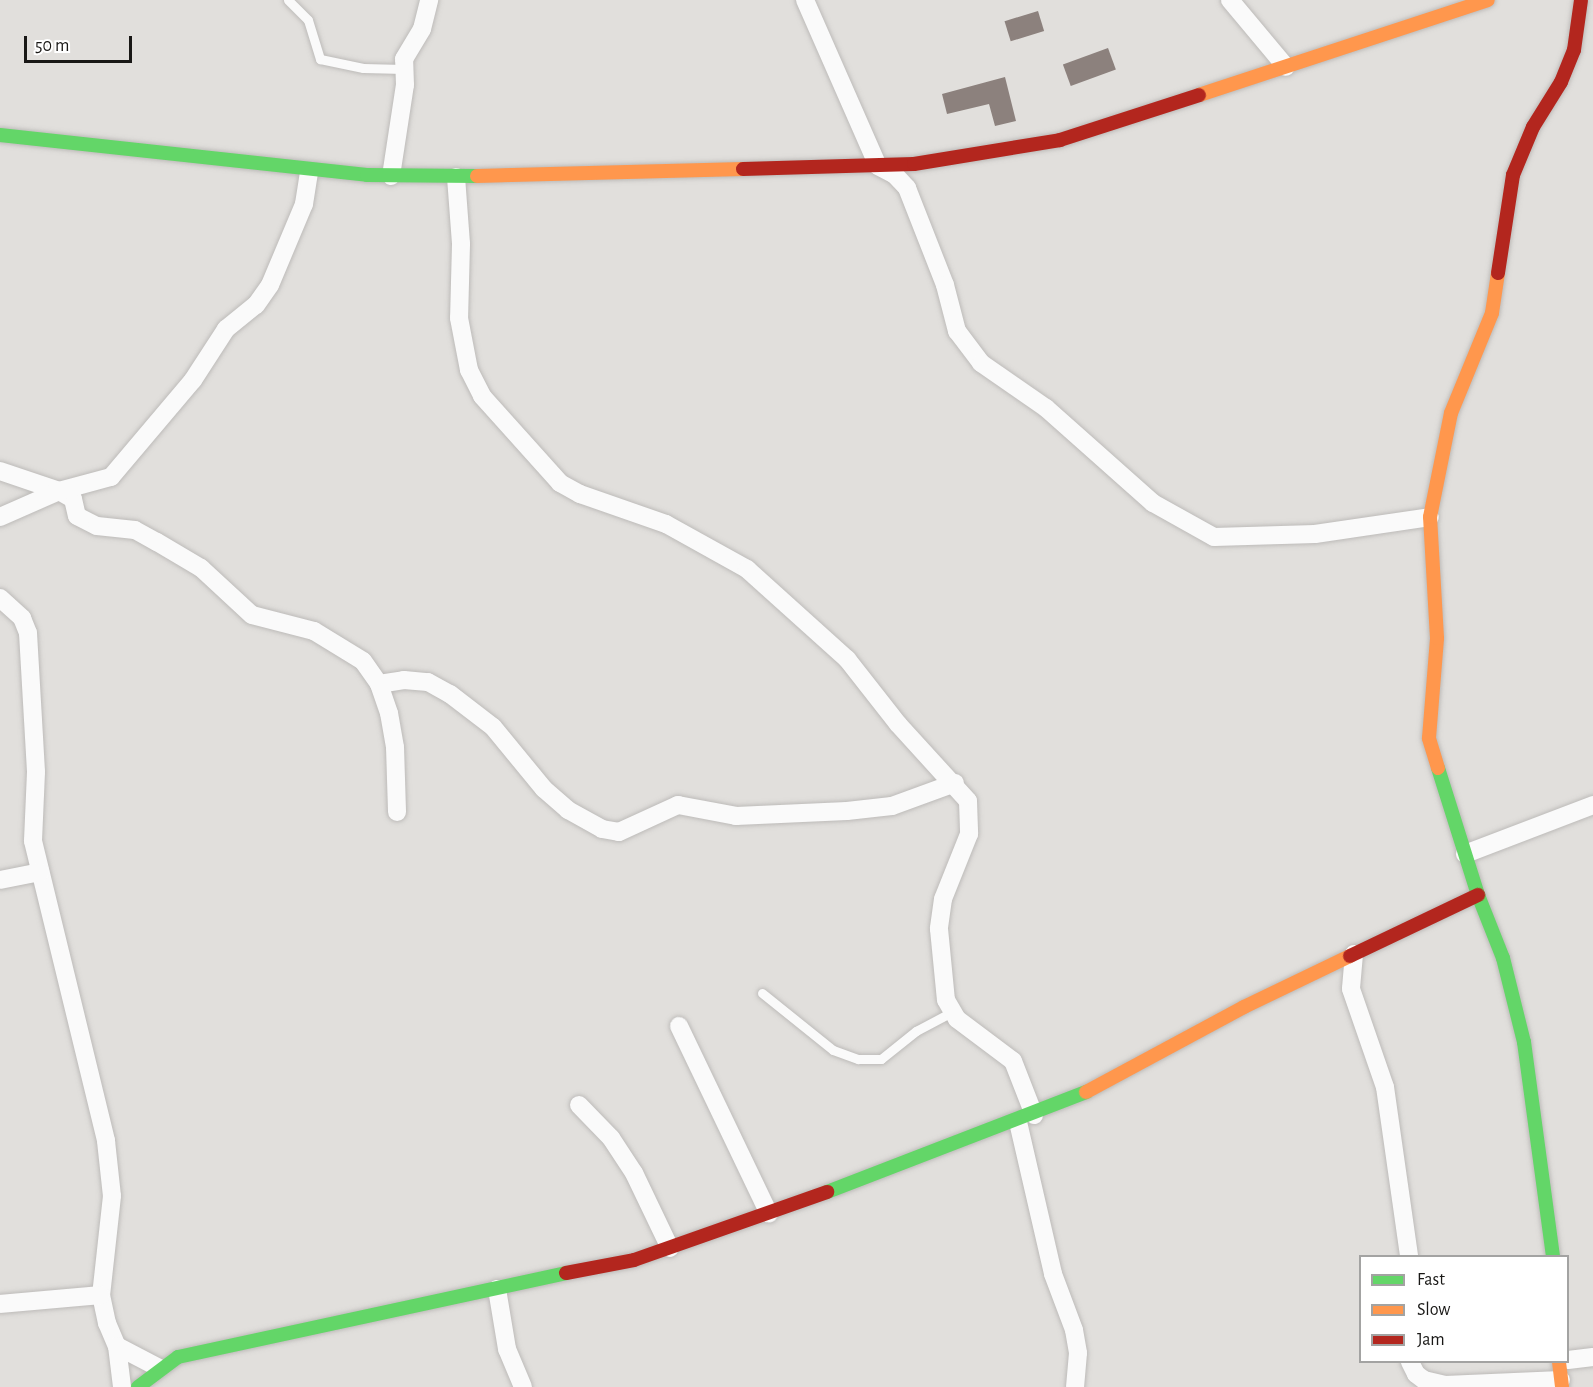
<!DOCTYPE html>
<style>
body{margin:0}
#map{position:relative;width:1593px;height:1387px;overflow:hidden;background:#e1dfdc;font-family:"Alegreya Sans",sans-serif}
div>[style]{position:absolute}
.building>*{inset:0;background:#8c817d;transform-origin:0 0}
.roads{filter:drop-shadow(0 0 2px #bdbbb9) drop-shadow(0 0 2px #bdbbb9)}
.lane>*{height:9px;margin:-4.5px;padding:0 4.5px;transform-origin:4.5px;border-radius:4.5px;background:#fafafa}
.street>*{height:18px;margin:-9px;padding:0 9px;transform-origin:9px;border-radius:9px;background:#fafafa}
.fast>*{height:14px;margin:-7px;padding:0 7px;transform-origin:7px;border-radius:7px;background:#63d668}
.slow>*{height:14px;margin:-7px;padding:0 7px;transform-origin:7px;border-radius:7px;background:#ff974d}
.jam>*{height:14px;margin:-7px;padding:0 7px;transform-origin:7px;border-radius:7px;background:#b3261e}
span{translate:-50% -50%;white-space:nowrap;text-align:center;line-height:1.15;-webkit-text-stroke:6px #fff;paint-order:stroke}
.legend{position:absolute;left:1359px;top:1255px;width:210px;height:108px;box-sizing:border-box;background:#fff;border:2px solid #a3a3a2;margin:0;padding:8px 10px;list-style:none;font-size:18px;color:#191816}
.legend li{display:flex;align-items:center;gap:12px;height:30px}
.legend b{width:30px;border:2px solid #a3a3a2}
.scale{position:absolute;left:24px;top:36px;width:108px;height:27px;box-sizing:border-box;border:3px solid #191816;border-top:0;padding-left:8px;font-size:18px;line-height:21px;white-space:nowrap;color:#191816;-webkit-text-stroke:4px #fff;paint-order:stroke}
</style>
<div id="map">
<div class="building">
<div style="left:1038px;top:11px;width:21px;height:35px;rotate:73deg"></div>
<div style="left:1108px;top:48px;width:23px;height:48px;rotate:70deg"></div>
<div style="clip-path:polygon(1005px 77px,1016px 121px,995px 126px,989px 104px,947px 114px,942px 94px)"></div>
</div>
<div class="roads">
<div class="lane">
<div style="left:288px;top:0;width:28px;rotate:45deg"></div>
<div style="left:308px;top:20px;width:41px;rotate:72.9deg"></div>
<div style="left:320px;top:59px;width:44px;rotate:11.8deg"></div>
<div style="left:363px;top:68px;width:41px;rotate:1.4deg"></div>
<div style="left:762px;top:993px;width:91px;rotate:38.8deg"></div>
<div style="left:833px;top:1050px;width:27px;rotate:20deg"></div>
<div style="left:858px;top:1059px;width:23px"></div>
<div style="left:881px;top:1059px;width:45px;rotate:-38.7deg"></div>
<div style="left:916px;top:1031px;width:40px;rotate:-28deg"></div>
</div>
<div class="street">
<div style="left:805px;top:0;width:181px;rotate:66.3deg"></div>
<div style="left:878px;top:166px;width:19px;rotate:28deg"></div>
<div style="left:895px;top:175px;width:18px;rotate:47deg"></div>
<div style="left:907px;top:188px;width:104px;rotate:68.6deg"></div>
<div style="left:945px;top:285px;width:48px;rotate:75.4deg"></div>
<div style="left:957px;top:331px;width:40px;rotate:53deg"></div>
<div style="left:981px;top:363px;width:79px;rotate:34.7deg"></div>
<div style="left:1046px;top:408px;width:143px;rotate:41.6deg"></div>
<div style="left:1153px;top:503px;width:70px;rotate:29.1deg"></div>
<div style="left:1214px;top:537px;width:101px;rotate:-1.7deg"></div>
<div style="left:1315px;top:534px;width:116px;rotate:-8.4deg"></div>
<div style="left:1230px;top:0;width:87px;rotate:50.1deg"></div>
<div style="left:391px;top:176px;width:92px;rotate:-81.3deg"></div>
<div style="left:405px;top:85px;width:26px;rotate:-92deg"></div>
<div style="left:404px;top:59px;width:35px;rotate:-59deg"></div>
<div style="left:422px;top:29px;width:30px;rotate:-76deg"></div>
<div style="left:456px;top:177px;width:67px;rotate:85.7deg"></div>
<div style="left:461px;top:244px;width:74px;rotate:91.5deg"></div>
<div style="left:459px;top:318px;width:53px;rotate:79.1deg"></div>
<div style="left:469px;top:370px;width:29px;rotate:63deg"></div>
<div style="left:482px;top:396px;width:117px;rotate:48.1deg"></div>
<div style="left:560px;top:483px;width:23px;rotate:29deg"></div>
<div style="left:580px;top:494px;width:91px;rotate:19.2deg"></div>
<div style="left:666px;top:524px;width:93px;rotate:29.1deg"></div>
<div style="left:747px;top:569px;width:135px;rotate:42deg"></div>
<div style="left:847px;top:659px;width:83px;rotate:51.9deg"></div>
<div style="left:898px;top:724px;width:104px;rotate:47.7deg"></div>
<div style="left:968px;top:801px;width:33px;rotate:88deg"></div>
<div style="left:969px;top:834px;width:70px;rotate:111.8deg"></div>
<div style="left:943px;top:899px;width:30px;rotate:98deg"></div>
<div style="left:939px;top:929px;width:71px;rotate:84.4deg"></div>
<div style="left:946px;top:1000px;width:22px;rotate:60deg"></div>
<div style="left:957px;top:1019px;width:70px;rotate:36.9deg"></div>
<div style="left:1013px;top:1061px;width:58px;rotate:68.7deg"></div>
<div style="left:0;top:471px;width:62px;rotate:18.7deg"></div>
<div style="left:59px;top:491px;width:16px;rotate:30deg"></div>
<div style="left:73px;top:499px;width:17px;rotate:77deg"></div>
<div style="left:77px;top:516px;width:22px;rotate:27deg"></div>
<div style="left:97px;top:526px;width:38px;rotate:6deg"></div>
<div style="left:135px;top:530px;width:25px;rotate:29deg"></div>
<div style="left:157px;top:542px;width:51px;rotate:30.6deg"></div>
<div style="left:201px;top:568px;width:69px;rotate:42.7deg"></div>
<div style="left:252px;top:615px;width:64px;rotate:14.5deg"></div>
<div style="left:314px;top:631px;width:57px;rotate:31.5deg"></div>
<div style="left:363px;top:661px;width:28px;rotate:55deg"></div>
<div style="left:379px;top:684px;width:31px;rotate:71deg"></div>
<div style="left:389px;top:713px;width:35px;rotate:80deg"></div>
<div style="left:395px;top:747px;width:65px;rotate:88.2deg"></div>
<div style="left:0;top:517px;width:64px;rotate:-23.8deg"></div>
<div style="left:59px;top:491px;width:54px;rotate:-15.1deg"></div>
<div style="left:111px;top:477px;width:127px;rotate:-49.8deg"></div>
<div style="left:193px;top:380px;width:61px;rotate:-57.1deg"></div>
<div style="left:226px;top:329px;width:38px;rotate:-39deg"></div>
<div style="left:256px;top:305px;width:24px;rotate:-55deg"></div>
<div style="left:270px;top:285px;width:88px;rotate:-67.2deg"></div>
<div style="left:304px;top:204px;width:33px;rotate:-81deg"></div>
<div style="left:0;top:598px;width:30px;rotate:42deg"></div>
<div style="left:22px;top:618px;width:16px;rotate:68deg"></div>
<div style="left:28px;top:633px;width:139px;rotate:86.7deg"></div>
<div style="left:36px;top:772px;width:69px;rotate:92.5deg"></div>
<div style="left:33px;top:841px;width:309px;rotate:76.3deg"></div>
<div style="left:106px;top:1141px;width:55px;rotate:83.8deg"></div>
<div style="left:112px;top:1196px;width:100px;rotate:96.3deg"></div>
<div style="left:101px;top:1295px;width:29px;rotate:78deg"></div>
<div style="left:107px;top:1323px;width:25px;rotate:67deg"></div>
<div style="left:117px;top:1346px;width:47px;rotate:27.6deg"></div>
<div style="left:379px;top:684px;width:25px;rotate:-9deg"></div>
<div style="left:404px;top:680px;width:24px;rotate:5deg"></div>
<div style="left:428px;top:682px;width:25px;rotate:29deg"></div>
<div style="left:450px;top:694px;width:54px;rotate:37.5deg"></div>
<div style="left:493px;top:727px;width:80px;rotate:50.6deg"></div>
<div style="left:544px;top:789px;width:32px;rotate:41deg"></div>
<div style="left:568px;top:810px;width:39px;rotate:29deg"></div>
<div style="left:602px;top:829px;width:17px;rotate:10deg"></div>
<div style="left:619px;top:832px;width:65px;rotate:-24.6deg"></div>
<div style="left:678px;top:805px;width:59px;rotate:10.7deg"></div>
<div style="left:736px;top:816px;width:111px;rotate:-2.6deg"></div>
<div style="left:847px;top:811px;width:45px;rotate:-6.3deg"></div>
<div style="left:892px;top:806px;width:67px;rotate:-20.1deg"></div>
<div style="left:1465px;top:854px;width:137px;rotate:-20.9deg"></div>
<div style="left:0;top:880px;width:41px;rotate:-11.3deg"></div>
<div style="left:1354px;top:954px;width:35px;rotate:95deg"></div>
<div style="left:1351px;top:989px;width:104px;rotate:70.9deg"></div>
<div style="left:1385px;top:1087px;width:171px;rotate:81.9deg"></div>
<div style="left:679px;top:1026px;width:208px;rotate:64.4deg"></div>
<div style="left:579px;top:1105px;width:46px;rotate:45.9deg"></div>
<div style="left:611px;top:1138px;width:42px;rotate:56.7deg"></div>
<div style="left:634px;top:1173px;width:83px;rotate:64.4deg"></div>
<div style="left:1018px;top:1122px;width:156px;rotate:77deg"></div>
<div style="left:1053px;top:1274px;width:60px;rotate:69.4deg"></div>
<div style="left:1074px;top:1330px;width:23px;rotate:80deg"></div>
<div style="left:1078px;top:1353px;width:34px;rotate:95deg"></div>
<div style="left:497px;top:1289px;width:61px;rotate:80.5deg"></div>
<div style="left:507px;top:1349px;width:41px;rotate:67.2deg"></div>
<div style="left:0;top:1304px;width:101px;rotate:-5.1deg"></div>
<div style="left:117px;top:1346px;width:41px;rotate:83deg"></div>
<div style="left:1568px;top:1360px;width:25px;rotate:-7deg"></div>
<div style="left:1410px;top:1362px;width:13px;rotate:63deg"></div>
<div style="left:1416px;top:1374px;width:10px;rotate:37deg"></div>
<div style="left:1424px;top:1380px;width:22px;rotate:13deg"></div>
<div style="left:1445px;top:1385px;width:116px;rotate:-2.5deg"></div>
</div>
<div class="fast">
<div style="left:0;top:135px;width:369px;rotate:6.2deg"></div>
<div style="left:367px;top:175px;width:110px;rotate:0.5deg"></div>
<div style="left:1438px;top:768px;width:133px;rotate:72.5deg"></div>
<div style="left:1478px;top:895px;width:68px;rotate:68.4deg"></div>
<div style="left:1503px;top:958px;width:87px;rotate:76deg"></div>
<div style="left:1524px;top:1042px;width:216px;rotate:82.3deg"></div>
<div style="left:827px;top:1192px;width:278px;rotate:-21.1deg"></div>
<div style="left:138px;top:1387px;width:50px;rotate:-36.9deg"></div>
<div style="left:178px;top:1357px;width:397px;rotate:-12.2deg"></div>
</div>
<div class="slow">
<div style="left:1199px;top:95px;width:304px;rotate:-18.2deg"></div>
<div style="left:477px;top:176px;width:266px;rotate:-1.5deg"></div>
<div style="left:1438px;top:768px;width:31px;rotate:-107deg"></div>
<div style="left:1429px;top:738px;width:100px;rotate:-85.4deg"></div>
<div style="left:1437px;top:638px;width:121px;rotate:-93.3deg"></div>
<div style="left:1430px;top:517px;width:106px;rotate:-78.6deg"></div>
<div style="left:1451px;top:413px;width:108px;rotate:-67.7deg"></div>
<div style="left:1492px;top:313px;width:40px;rotate:-81.5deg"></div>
<div style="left:1086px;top:1092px;width:179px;rotate:-28.3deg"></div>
<div style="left:1244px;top:1007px;width:118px;rotate:-25.7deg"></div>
<div style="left:1559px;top:1362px;width:25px;rotate:83deg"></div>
</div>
<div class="jam">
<div style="left:743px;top:169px;width:171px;rotate:-1.7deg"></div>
<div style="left:914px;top:164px;width:148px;rotate:-9.3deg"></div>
<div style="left:1060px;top:140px;width:146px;rotate:-17.9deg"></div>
<div style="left:1498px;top:273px;width:99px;rotate:-81.3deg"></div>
<div style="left:1513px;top:175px;width:52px;rotate:-67.4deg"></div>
<div style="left:1533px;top:127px;width:53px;rotate:-58.1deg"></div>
<div style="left:1561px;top:82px;width:35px;rotate:-68deg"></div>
<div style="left:1574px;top:50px;width:50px;rotate:-82deg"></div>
<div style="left:1350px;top:956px;width:142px;rotate:-25.5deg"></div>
<div style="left:566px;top:1273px;width:69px;rotate:-10.8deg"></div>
<div style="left:634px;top:1260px;width:205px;rotate:-19.4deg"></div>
</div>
</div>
<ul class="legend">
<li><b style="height:8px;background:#63d668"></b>Fast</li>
<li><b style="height:8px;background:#ff974d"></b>Slow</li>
<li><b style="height:8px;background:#b3261e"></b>Jam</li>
</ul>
<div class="scale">50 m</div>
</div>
